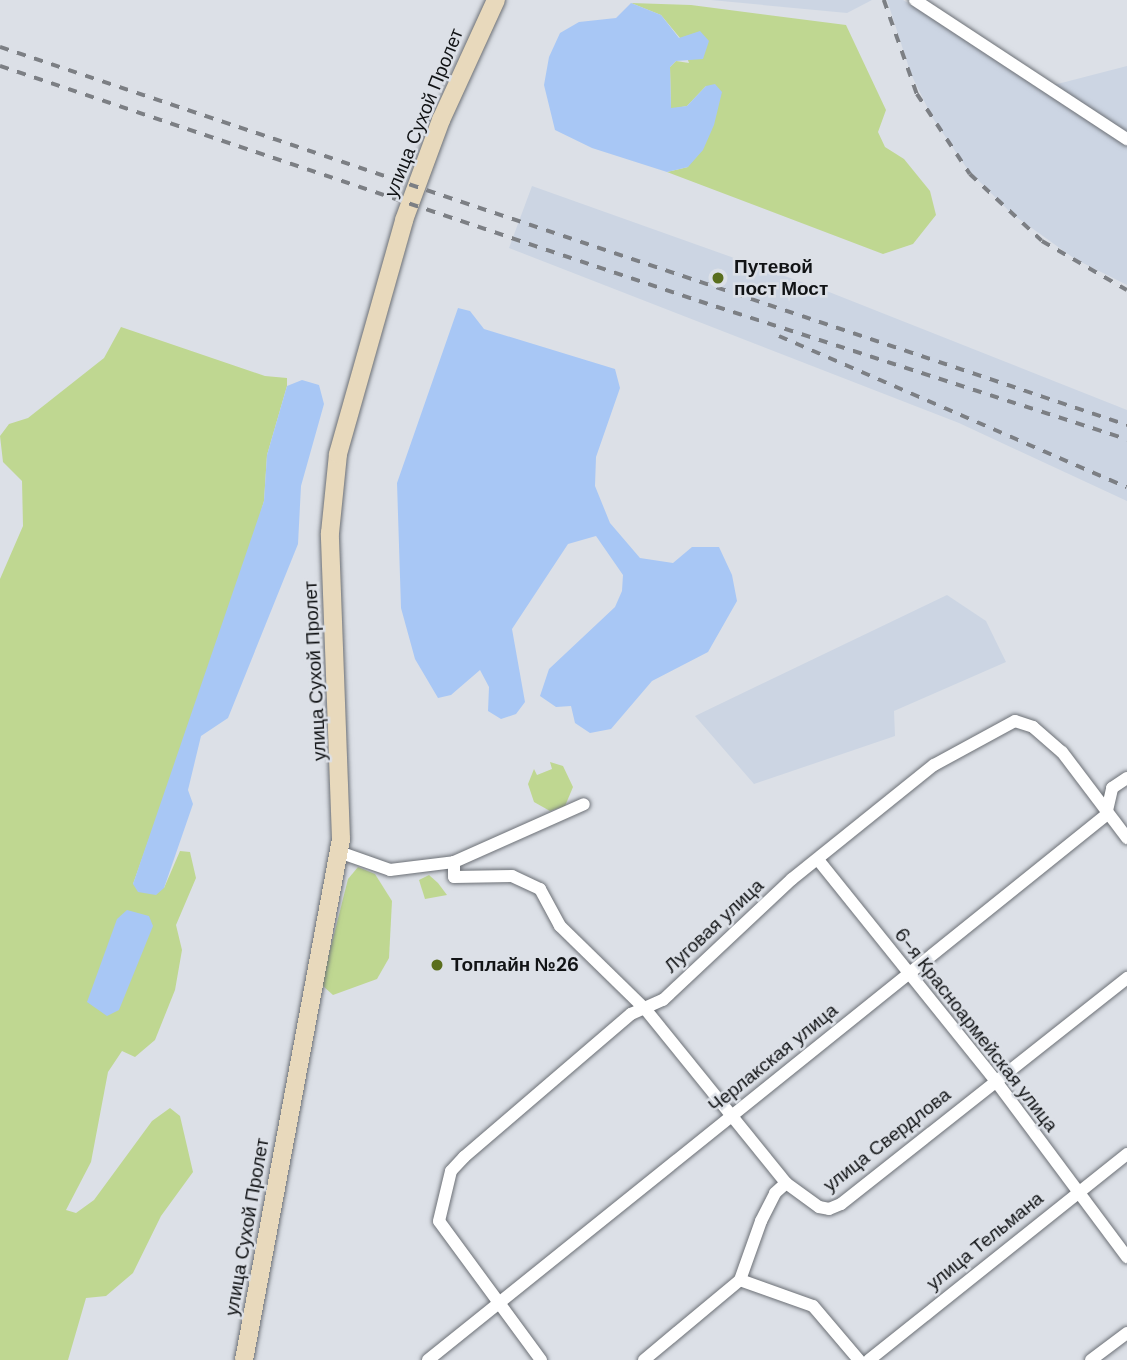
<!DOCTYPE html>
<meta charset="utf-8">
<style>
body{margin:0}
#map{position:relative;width:1127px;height:1360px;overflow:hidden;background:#dce0e7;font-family:"DM Sans",sans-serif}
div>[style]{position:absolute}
.built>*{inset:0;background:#ccd5e3}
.green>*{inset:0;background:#bfd791}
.water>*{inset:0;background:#a8c7f5}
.roads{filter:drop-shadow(0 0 2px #6c7076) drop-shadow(0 0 2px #6c7076)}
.minor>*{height:12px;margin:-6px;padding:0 6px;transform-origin:6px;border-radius:6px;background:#fff}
.secondary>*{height:18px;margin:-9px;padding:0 9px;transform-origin:9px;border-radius:9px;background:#e8d9bc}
.rail>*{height:3.5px;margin-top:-1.75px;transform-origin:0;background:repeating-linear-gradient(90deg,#7c7f84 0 9px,transparent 0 18px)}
.dots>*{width:19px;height:19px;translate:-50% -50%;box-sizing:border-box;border:4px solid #dce0e7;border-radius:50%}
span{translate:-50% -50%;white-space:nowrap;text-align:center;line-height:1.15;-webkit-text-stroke:5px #dce0e7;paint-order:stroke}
.street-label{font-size:19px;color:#111315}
.poi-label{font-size:19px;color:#111315;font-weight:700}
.left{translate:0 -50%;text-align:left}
</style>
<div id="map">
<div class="built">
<div style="clip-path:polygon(711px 0,872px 0,847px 13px)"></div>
<div style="clip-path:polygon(887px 0,903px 0,1042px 88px,1127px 66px,1127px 285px,1075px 259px,1012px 214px,968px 170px,932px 117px,911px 74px)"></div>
<div style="clip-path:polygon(532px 186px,824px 290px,1127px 410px,1127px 501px,959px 423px,509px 248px)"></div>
<div style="clip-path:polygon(947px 595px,986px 621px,1006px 662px,894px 711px,895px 736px,754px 784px,695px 716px)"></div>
</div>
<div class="green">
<div style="clip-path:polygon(631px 3px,691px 5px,846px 25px,886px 110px,878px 132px,885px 147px,904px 159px,930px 191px,936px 215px,913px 244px,883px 254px,667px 172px,688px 167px,706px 86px,687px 106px,671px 109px,670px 67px,676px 61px,689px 63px,680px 38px,661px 15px)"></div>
<div style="clip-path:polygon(121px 327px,265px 376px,287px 378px,287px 386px,267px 455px,264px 501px,241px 581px,133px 884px,164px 888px,180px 851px,190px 852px,196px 878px,176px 925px,182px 950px,175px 990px,155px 1040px,135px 1057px,122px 1051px,108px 1072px,91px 1162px,66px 1210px,76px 1213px,94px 1200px,152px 1121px,170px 1108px,180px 1116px,193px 1172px,161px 1216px,133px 1273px,106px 1296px,86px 1298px,68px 1360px,0 1360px,0 579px,23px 526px,22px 481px,3px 462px,0 436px,9px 424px,28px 418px,104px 358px)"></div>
<div style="clip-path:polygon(550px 762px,563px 766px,573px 787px,565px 806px,550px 811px,534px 802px,528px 784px,534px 769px,537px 775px,552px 769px)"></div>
<div style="clip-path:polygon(358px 867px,375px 874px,392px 901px,389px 958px,377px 979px,333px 995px,323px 986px,323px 978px,348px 879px)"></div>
<div style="clip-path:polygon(429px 875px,438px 883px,447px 895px,425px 899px,419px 880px)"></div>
</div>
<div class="water">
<div style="clip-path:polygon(631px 3px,661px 15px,679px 38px,700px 31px,709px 41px,703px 59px,676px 61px,670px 67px,671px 108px,687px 106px,706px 86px,715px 84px,722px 92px,714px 125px,703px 150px,688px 167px,667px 172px,592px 148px,555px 130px,544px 85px,549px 57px,560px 33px,579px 22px,616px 18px)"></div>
<div style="clip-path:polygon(458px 308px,470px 311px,484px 329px,615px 369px,620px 388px,596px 457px,595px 486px,610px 523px,640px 558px,673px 563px,692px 547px,719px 547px,732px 575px,737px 601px,708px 652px,652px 681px,611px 729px,590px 733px,575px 723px,571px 706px,556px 707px,540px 696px,549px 669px,615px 607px,622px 591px,623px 575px,596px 536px,568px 544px,512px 629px,525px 702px,516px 714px,501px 719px,488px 711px,489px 687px,480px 670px,451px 695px,438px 698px,415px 659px,401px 608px,397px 483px)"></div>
<div style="clip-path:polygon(302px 380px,319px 385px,324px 404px,301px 486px,298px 544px,228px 718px,201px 736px,188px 790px,193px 804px,164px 888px,156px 895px,138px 892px,133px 884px,264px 501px,267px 455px,287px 386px)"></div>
<div style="clip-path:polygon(127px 910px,149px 916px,153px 926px,119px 1010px,107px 1016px,87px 1002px,117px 919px)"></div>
</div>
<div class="roads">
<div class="minor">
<div style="left:915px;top:0;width:254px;rotate:33.3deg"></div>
<div style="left:339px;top:852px;width:54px;rotate:19.4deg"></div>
<div style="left:390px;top:870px;width:64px;rotate:-7.1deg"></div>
<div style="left:454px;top:862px;width:142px;rotate:-24deg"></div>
<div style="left:819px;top:861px;width:281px;rotate:51.2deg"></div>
<div style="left:995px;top:1080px;width:221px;rotate:53.3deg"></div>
<div style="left:454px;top:862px;width:15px;rotate:90deg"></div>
<div style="left:454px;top:877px;width:58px;rotate:-1deg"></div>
<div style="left:512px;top:876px;width:31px;rotate:25deg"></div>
<div style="left:540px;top:889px;width:42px;rotate:61.6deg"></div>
<div style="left:560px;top:926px;width:120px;rotate:44.3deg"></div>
<div style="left:646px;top:1010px;width:223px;rotate:51deg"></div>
<div style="left:740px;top:1280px;width:77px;rotate:19.6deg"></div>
<div style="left:813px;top:1306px;width:71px;rotate:49.6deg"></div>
<div style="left:428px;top:1360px;width:870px;rotate:-38.79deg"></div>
<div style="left:1106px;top:815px;width:28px;rotate:-77deg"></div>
<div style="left:1112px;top:788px;width:18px;rotate:-34deg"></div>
<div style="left:541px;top:1360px;width:172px;rotate:-126.3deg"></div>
<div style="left:439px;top:1221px;width:51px;rotate:-76.5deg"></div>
<div style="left:451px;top:1171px;width:19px;rotate:-47deg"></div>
<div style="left:464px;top:1157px;width:220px;rotate:-40.6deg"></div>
<div style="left:631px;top:1014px;width:35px;rotate:-24deg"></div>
<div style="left:663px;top:1000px;width:177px;rotate:-43.2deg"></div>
<div style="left:792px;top:879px;width:182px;rotate:-38.8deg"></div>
<div style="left:934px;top:765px;width:92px;rotate:-28.5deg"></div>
<div style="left:1015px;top:721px;width:19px;rotate:18deg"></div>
<div style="left:1033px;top:727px;width:38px;rotate:41deg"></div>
<div style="left:1062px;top:752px;width:108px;rotate:52.9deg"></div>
<div style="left:644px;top:1360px;width:125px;rotate:-39.8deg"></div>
<div style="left:740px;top:1280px;width:63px;rotate:-70.4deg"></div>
<div style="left:761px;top:1221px;width:31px;rotate:-63deg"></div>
<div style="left:775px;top:1193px;width:15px;rotate:-42deg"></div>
<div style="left:786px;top:1183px;width:41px;rotate:36deg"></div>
<div style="left:819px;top:1207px;width:10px;rotate:11deg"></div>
<div style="left:829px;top:1209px;width:13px;rotate:-23deg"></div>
<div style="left:841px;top:1204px;width:365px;rotate:-38.3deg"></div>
<div style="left:869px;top:1360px;width:330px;rotate:-38.6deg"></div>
<div style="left:1091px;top:1360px;width:45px;rotate:-36.9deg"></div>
</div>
<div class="secondary">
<div style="left:244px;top:1360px;width:530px;rotate:-79.45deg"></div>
<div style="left:341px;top:839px;width:306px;rotate:-92.1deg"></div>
<div style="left:330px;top:533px;width:79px;rotate:-84.2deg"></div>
<div style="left:338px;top:454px;width:243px;rotate:-74.2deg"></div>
<div style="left:404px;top:220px;width:107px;rotate:-69.7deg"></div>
<div style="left:441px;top:120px;width:132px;rotate:-65.4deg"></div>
</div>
</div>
<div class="rail">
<div style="left:884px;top:0;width:100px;rotate:70.7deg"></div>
<div style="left:917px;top:94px;width:96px;rotate:56.5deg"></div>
<div style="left:970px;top:174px;width:98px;rotate:42.9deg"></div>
<div style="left:1042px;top:241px;width:98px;rotate:30deg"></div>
<div style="left:0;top:47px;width:1189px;rotate:18.54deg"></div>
<div style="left:0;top:66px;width:737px;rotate:18.58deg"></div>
<div style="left:699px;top:301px;width:450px;rotate:17.9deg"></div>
<div style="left:779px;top:336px;width:379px;rotate:23.5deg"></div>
</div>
<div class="dots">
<div style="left:718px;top:278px;background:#5a6e1d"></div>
<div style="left:437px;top:965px;background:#5a6e1d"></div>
</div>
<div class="street-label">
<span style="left:424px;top:113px;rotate:-68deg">улица Сухой Пролет</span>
<span style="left:315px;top:671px;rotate:-93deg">улица Сухой Пролет</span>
<span style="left:714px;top:926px;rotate:-43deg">Луговая улица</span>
<span style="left:976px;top:1030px;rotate:52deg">6-я Красноармейская улица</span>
<span style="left:773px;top:1058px;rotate:-39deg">Черлакская улица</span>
<span style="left:887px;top:1140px;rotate:-38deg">улица Свердлова</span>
<span style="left:247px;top:1227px;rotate:-80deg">улица Сухой Пролет</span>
<span style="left:985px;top:1241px;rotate:-39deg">улица Тельмана</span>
</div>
<div class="poi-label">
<span class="left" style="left:734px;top:278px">Путевой<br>пост Мост</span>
<span class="left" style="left:451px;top:965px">Топлайн №26</span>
</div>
</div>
